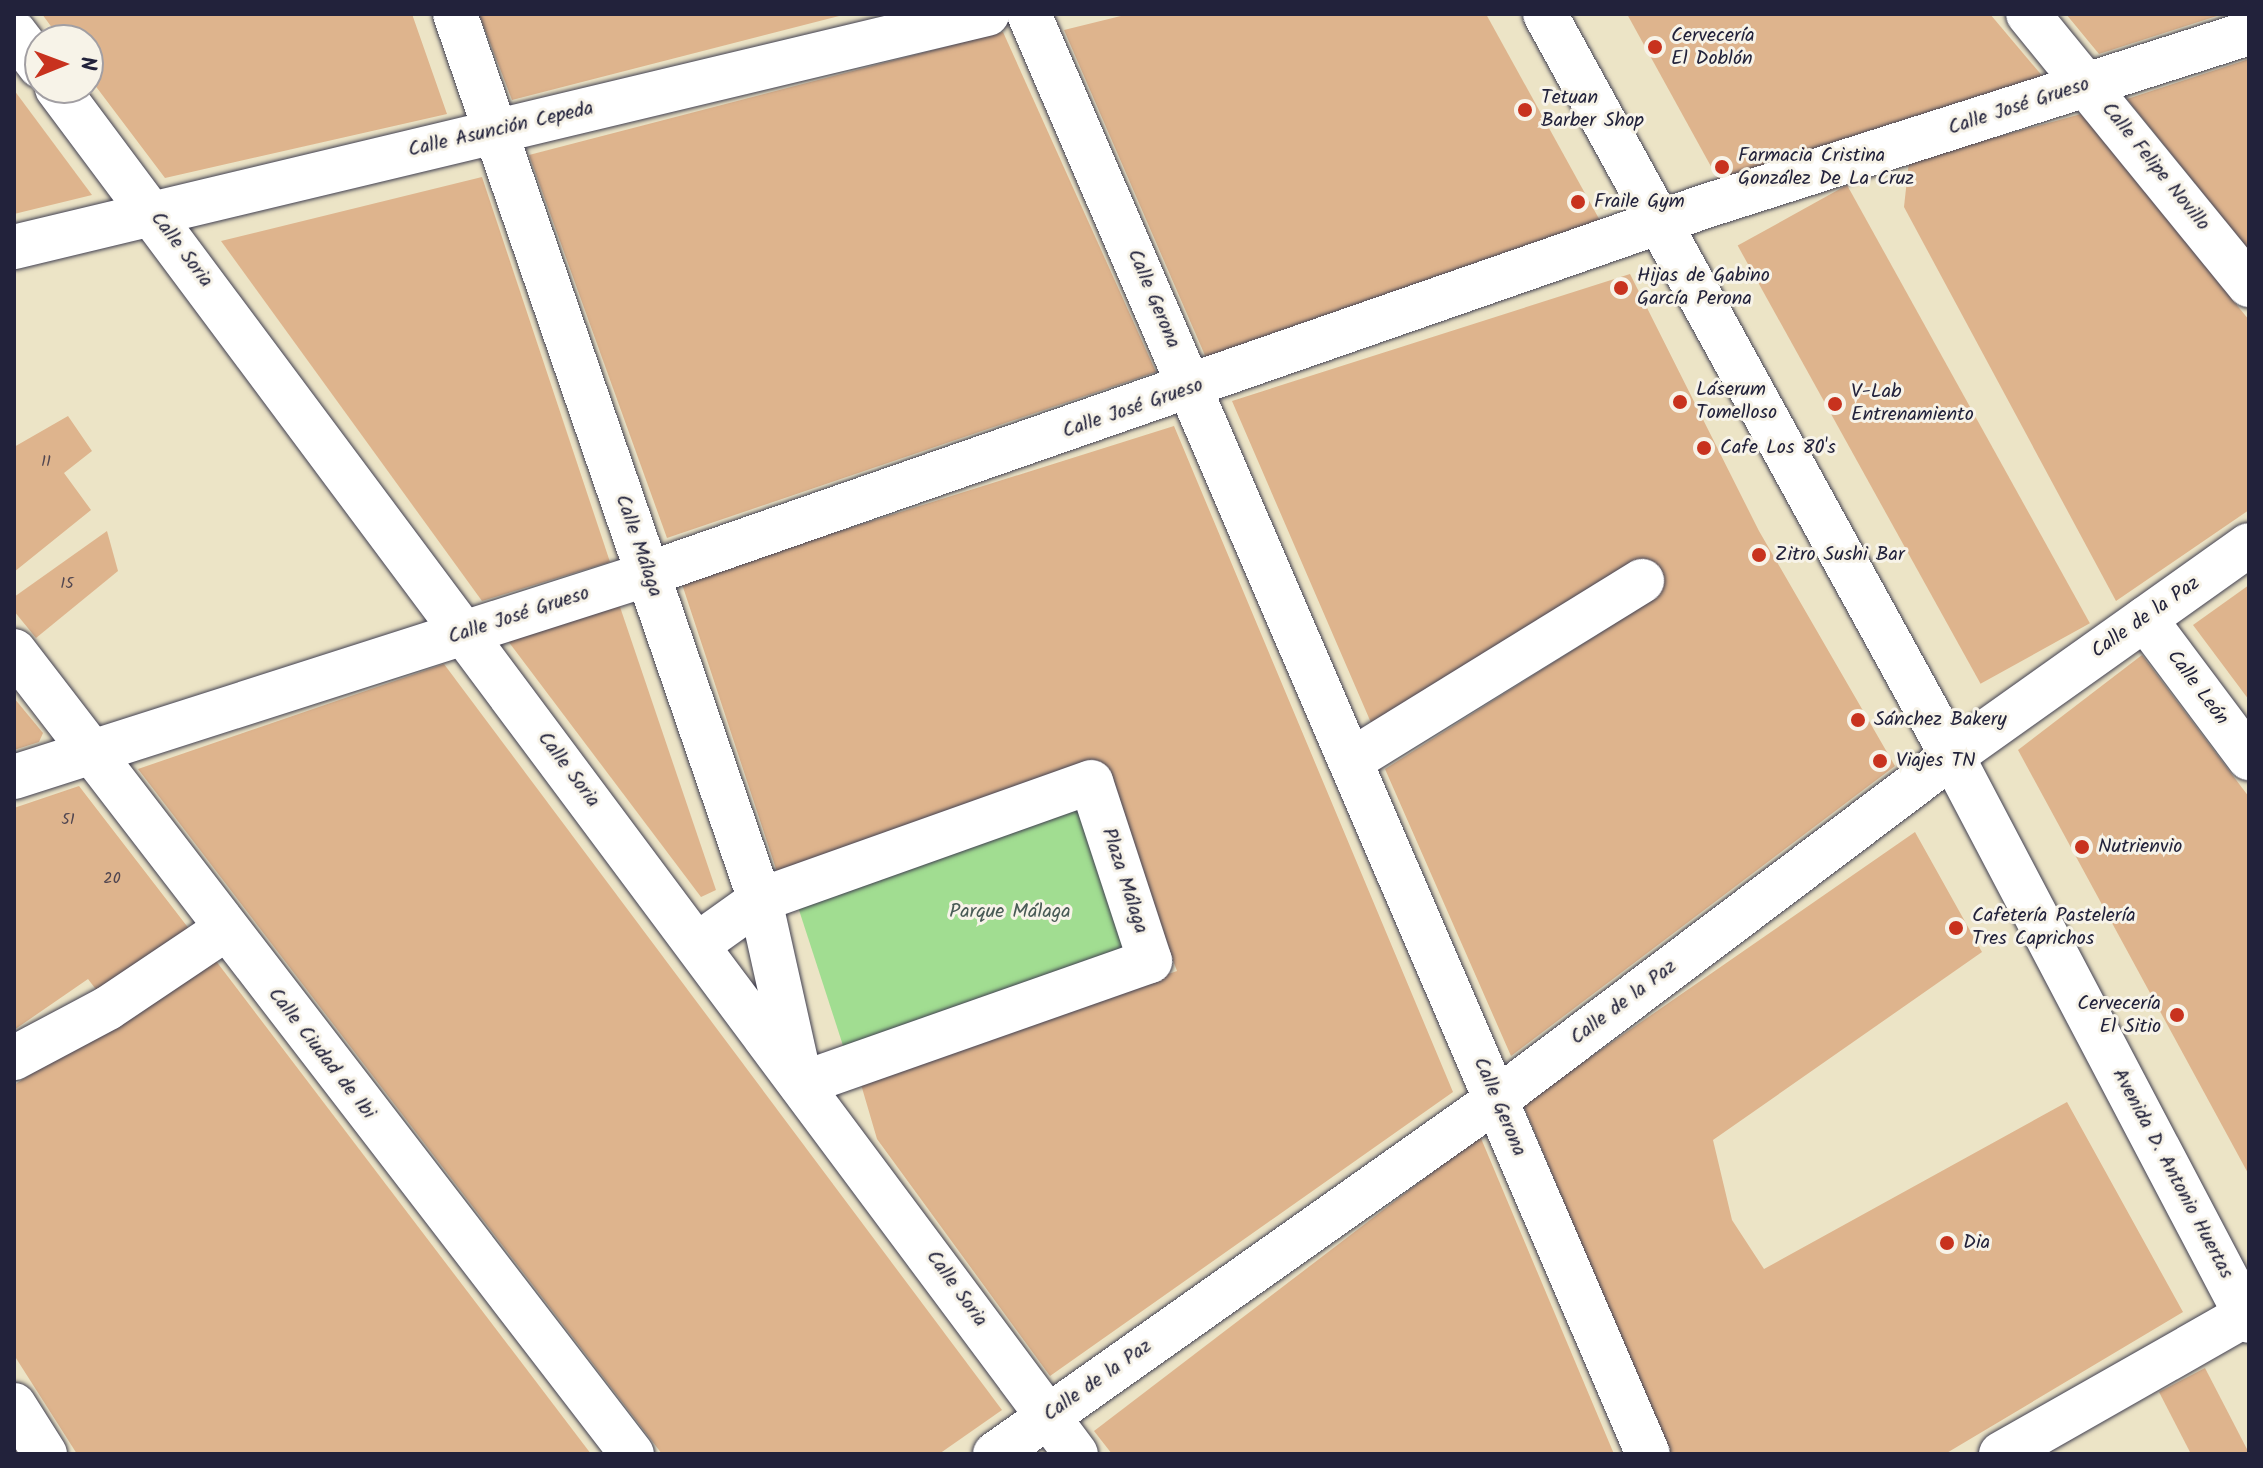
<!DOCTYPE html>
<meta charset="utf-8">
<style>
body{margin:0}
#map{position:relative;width:2263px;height:1468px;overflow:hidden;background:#ece4c6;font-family:Kalam,sans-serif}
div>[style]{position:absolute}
.green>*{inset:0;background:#a1dd91;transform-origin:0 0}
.building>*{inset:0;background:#deb48d;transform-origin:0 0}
.roads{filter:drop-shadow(0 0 2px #403f50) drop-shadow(0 0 2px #403f50)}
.minor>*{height:44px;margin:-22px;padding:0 22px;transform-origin:22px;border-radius:22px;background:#fff}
.dots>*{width:22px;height:22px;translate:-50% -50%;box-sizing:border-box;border:4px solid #f7f3e8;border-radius:50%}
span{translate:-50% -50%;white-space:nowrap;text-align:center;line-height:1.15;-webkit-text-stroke:6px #f7f3e8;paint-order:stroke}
.number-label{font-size:16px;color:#514650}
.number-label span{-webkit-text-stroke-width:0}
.poi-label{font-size:20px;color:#22223b}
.left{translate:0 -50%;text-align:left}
.right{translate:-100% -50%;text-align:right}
.street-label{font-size:20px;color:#22223b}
.park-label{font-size:20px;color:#485a55}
.frame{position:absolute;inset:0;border:16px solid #22223b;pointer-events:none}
.north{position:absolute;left:24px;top:24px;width:80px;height:80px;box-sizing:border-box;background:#f7f3e8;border:2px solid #a29fa3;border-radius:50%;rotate:89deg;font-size:22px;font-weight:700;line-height:32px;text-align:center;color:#22223b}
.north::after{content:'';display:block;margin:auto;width:28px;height:36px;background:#c8321e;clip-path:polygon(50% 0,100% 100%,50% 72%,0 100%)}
</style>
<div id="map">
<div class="green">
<div style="left:1087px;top:790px;width:176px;height:311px;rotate:72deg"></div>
</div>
<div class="building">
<div style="clip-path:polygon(42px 14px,412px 14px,447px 114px,165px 178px,88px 76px,88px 40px,61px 40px)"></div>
<div style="clip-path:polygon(479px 14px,843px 14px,843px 15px,512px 100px)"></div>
<div style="clip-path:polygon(1129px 14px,1486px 14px,1603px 226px,1207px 360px,1064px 30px)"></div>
<div style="clip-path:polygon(1627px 14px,1990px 14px,2044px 78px,1719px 181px)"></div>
<div style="clip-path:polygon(2066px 14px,2220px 14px,2220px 15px,2099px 54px)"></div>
<div style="clip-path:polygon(1003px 32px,1156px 372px,667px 538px,529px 155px)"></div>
<div style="clip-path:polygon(2249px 59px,2249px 250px,2127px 99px)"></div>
<div style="clip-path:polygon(14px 90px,92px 195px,14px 214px)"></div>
<div style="clip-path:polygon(2081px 114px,2249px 320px,2249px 510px,2116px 601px,1904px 207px,1909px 161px)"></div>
<div style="clip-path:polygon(482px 177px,610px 562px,482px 601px,221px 241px)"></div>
<div style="left:1847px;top:185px;width:501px;height:125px;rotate:61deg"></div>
<div style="clip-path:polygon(1630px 274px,1759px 531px,1895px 766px,1511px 1056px,1385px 769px,1657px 597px,1638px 561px,1372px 725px,1232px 401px)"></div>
<div style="clip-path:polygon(68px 416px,92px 451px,64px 473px,91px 510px,14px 572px,14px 447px)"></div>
<div style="clip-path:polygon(1174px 426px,1453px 1092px,1050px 1376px,877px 1139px,860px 1081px,1177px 971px,1097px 761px,777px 872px,681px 581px)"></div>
<div style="clip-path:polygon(107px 531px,118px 571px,36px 638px,14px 611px,14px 597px)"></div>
<div style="clip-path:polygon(2249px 585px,2249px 700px,2193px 625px)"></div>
<div style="clip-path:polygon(619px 604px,716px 890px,701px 897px,508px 641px)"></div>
<div style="clip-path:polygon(2142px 655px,2249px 797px,2249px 1175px,2018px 750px)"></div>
<div style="clip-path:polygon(444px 664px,1002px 1410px,939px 1454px,662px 1454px,138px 769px)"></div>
<div style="clip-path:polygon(14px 698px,43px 733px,39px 742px,14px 750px)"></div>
<div style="clip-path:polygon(79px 786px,193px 934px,101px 996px,88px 979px,14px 1030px,14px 808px)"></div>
<div style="clip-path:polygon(1915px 832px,1982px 952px,1713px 1140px,1732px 1220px,1764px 1269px,2067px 1102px,2183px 1312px,1945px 1454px,1669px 1454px,1523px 1104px)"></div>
<div style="clip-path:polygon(213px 957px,591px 1454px,77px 1454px,14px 1355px,14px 1085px)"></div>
<div style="clip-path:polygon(1480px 1136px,1614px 1454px,1112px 1454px,1094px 1431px)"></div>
<div style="clip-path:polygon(2205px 1368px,2249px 1453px,2249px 1454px,2191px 1454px,2159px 1392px)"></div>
</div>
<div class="roads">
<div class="minor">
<div style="left:455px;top:14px;width:937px;rotate:71deg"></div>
<div style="left:760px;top:900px;width:189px;rotate:77.4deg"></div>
<div style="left:801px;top:1084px;width:370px;rotate:-19.4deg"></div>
<div style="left:1150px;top:961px;width:188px;rotate:-108.2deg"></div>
<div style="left:1091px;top:782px;width:351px;rotate:160.4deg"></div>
<div style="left:760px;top:900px;width:77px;rotate:144.5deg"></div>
<div style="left:1029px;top:14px;width:1567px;rotate:66.74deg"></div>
<div style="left:1545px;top:14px;width:846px;rotate:61.25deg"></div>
<div style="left:1952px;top:756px;width:638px;rotate:62.27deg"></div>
<div style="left:2028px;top:14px;width:350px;rotate:50.8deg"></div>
<div style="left:14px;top:32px;width:43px;rotate:52.6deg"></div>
<div style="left:57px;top:88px;width:1704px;rotate:53.28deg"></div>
<div style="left:14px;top:247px;width:1001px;rotate:-13.47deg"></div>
<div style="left:2145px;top:619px;width:174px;rotate:53.2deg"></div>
<div style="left:14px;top:651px;width:1013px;rotate:52.42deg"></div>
<div style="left:1352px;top:760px;width:341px;rotate:-31.7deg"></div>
<div style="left:14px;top:777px;width:666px;rotate:-17.75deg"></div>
<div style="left:648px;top:574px;width:1120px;rotate:-19.18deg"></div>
<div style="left:1706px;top:206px;width:570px;rotate:-17.67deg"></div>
<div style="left:14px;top:1058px;width:106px;rotate:-28deg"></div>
<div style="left:108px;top:1008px;width:140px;rotate:-33.9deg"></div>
<div style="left:14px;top:1405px;width:58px;rotate:57.7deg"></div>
<div style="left:995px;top:1454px;width:613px;rotate:-35.24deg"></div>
<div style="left:1496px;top:1100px;width:571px;rotate:-37.03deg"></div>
<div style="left:1952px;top:756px;width:364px;rotate:-35.4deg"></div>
<div style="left:2001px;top:1454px;width:282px;rotate:-29.6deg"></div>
</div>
</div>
<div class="dots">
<div style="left:1655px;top:47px;background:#c8321e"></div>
<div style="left:1525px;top:110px;background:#c8321e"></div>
<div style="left:1722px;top:167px;background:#c8321e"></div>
<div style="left:1578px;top:202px;background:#c8321e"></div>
<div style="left:1621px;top:288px;background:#c8321e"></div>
<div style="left:1680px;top:402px;background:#c8321e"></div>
<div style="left:1835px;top:404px;background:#c8321e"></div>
<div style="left:1704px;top:448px;background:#c8321e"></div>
<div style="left:1759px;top:555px;background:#c8321e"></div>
<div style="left:1858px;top:720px;background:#c8321e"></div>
<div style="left:1880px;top:761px;background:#c8321e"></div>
<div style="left:2082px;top:847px;background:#c8321e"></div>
<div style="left:1956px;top:928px;background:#c8321e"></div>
<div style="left:2177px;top:1015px;background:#c8321e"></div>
<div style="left:1947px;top:1243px;background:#c8321e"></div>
</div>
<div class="number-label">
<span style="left:46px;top:462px">11</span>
<span style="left:67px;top:584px">15</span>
<span style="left:68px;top:820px">51</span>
<span style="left:112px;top:879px">20</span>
</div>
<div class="poi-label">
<span class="left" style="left:1671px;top:48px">Cervecería<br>El Doblón</span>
<span class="left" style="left:1541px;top:110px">Tetuan<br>Barber Shop</span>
<span class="left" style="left:1738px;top:168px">Farmacia Cristina<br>González De La Cruz</span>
<span class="left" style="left:1594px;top:202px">Fraile Gym</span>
<span class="left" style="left:1637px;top:288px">Hijas de Gabino<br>García Perona</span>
<span class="left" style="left:1696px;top:402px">Láserum<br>Tomelloso</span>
<span class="left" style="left:1851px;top:404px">V-Lab<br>Entrenamiento</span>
<span class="left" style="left:1720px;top:448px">Cafe Los 80's</span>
<span class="left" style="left:1775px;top:555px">Zitro Sushi Bar</span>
<span class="left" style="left:1874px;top:720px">Sánchez Bakery</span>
<span class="left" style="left:1896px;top:761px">Viajes TN</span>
<span class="left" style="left:2098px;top:847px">Nutrienvio</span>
<span class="left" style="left:1972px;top:928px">Cafetería Pastelería<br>Tres Caprichos</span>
<span class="right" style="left:2161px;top:1016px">Cervecería<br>El Sitio</span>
<span class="left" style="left:1963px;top:1243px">Dia</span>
</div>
<div class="street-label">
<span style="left:2019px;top:107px;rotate:-18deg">Calle José Grueso</span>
<span style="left:501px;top:130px;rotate:-13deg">Calle Asunción Cepeda</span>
<span style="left:2155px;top:167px;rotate:51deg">Calle Felipe Novillo</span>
<span style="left:181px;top:250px;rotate:53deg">Calle Soria</span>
<span style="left:1153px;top:299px;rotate:67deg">Calle Gerona</span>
<span style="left:1133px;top:409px;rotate:-19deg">Calle José Grueso</span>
<span style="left:638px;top:546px;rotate:71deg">Calle Málaga</span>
<span style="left:519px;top:616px;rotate:-18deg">Calle José Grueso</span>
<span style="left:2146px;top:618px;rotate:-35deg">Calle de la Paz</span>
<span style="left:2197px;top:688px;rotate:53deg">Calle León</span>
<span style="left:568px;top:770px;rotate:53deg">Calle Soria</span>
<span style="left:1124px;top:881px;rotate:72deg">Plaza Málaga</span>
<span style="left:1624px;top:1003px;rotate:-37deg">Calle de la Paz</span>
<span style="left:321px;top:1054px;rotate:52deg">Calle Ciudad de Ibi</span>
<span style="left:1499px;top:1107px;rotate:67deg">Calle Gerona</span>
<span style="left:2172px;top:1174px;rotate:62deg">Avenida D. Antonio Huertas</span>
<span style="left:956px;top:1289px;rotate:54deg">Calle Soria</span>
<span style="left:1098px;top:1381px;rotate:-35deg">Calle de la Paz</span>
</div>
<div class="park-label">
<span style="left:1010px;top:912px">Parque Málaga</span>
</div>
<div class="frame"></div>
<div class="north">N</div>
</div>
